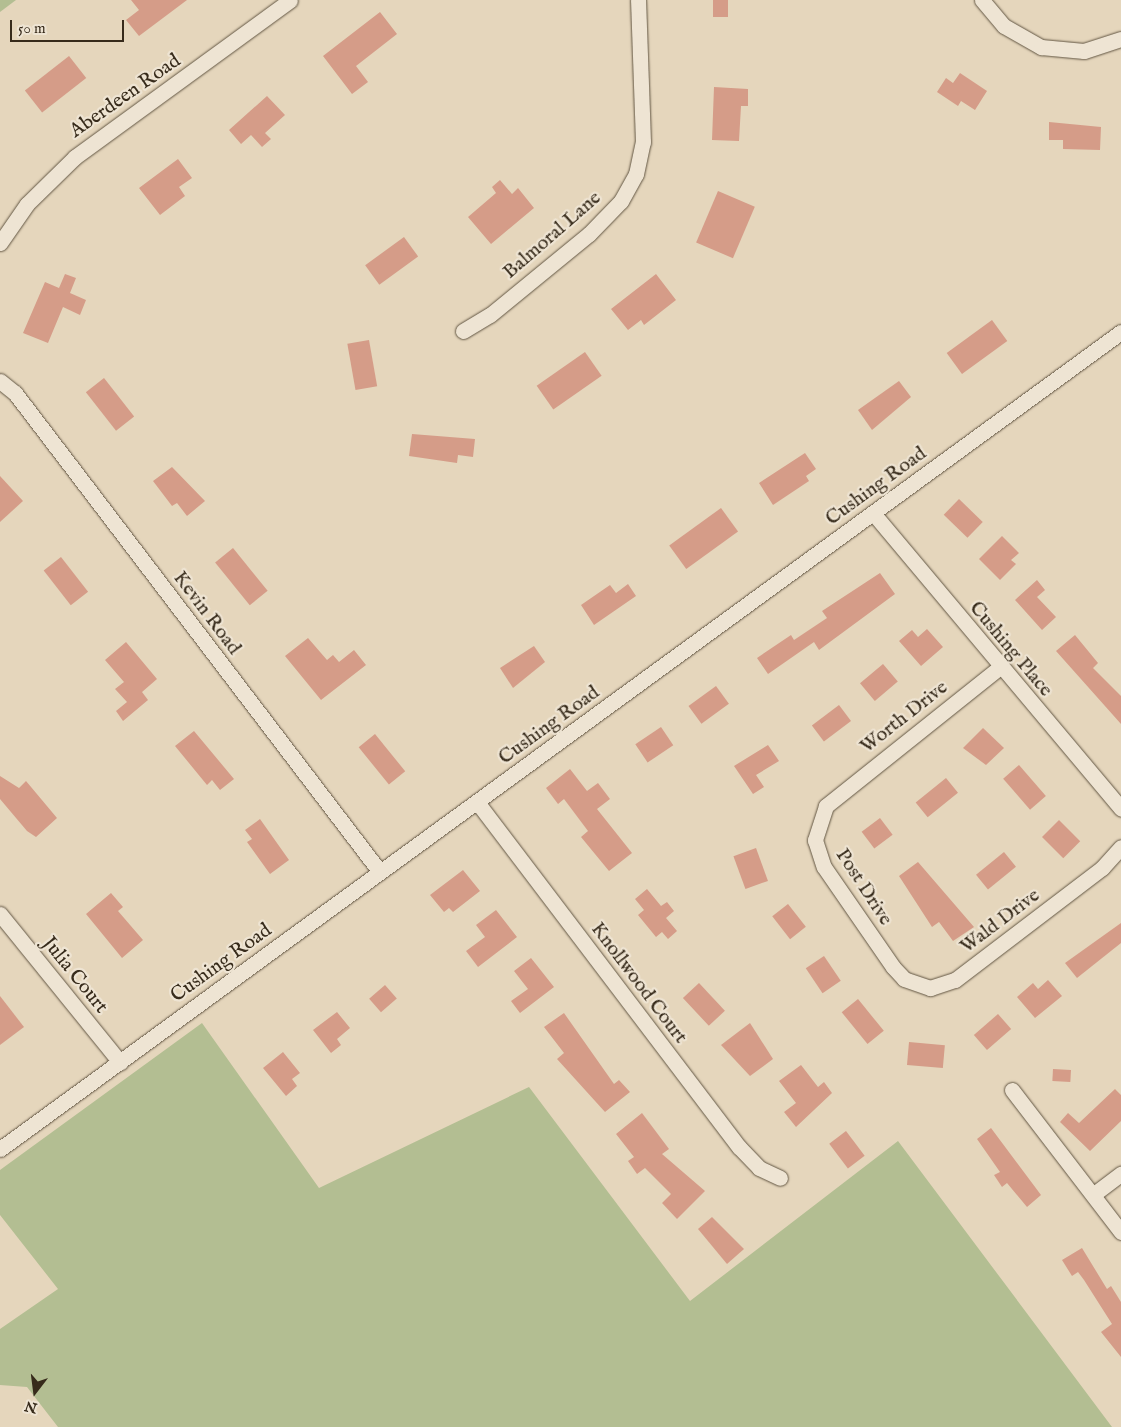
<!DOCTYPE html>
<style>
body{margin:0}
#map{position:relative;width:1121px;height:1427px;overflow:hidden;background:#e5d6bc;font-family:"IM FELL English",serif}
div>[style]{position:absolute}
.green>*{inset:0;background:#b3be92}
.building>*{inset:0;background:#d59c88;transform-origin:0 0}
.roads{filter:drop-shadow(0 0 1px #625643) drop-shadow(0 0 1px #625643)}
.minor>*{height:15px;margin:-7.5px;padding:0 7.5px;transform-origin:7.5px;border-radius:7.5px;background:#eee4d3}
span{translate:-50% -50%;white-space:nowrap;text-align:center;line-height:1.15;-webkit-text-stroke:4.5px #eee4d3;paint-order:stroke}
.street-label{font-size:20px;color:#372b1b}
.north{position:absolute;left:10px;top:1367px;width:50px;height:50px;-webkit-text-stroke:4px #eee4d3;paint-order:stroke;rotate:195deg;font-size:14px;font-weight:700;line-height:20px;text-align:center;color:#372b1b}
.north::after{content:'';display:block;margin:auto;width:18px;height:22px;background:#372b1b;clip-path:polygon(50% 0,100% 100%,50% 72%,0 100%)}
.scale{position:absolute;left:10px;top:20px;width:114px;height:22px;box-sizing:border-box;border:2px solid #372b1b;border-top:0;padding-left:6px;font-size:15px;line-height:18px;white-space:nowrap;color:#372b1b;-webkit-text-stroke:4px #eee4d3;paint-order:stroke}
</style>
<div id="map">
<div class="green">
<div style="clip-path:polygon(0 0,16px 0,0 12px)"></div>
<div style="clip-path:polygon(202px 1023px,319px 1188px,529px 1087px,690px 1301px,898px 1141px,1112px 1427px,58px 1427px,27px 1387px,0 1385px,0 1329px,58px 1289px,0 1215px,0 1170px)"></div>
</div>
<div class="building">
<div style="clip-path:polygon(131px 0,187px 0,139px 36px,126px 20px,139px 10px)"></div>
<div style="left:713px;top:0;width:15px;height:17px"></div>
<div style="clip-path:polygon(380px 12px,397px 34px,356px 66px,368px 82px,352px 94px,323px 56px)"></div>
<div style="left:69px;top:56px;width:28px;height:56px;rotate:52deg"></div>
<div style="clip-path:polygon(960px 73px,987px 91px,975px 110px,961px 101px,958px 106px,937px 92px,946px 78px,953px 83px)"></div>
<div style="clip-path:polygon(714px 87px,748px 89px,748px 106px,741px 106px,739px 141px,712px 140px)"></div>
<div style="clip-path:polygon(267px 96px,285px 115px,265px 133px,271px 139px,262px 147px,251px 135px,241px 144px,229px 130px)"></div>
<div style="clip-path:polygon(1049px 122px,1101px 127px,1100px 150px,1063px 149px,1063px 140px,1049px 140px)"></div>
<div style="clip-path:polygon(178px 159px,192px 178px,179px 187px,185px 196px,160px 215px,139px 188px)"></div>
<div style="clip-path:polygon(500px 180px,512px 194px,518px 188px,534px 208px,491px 244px,468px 217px,496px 193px,492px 187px)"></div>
<div style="left:718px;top:191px;width:40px;height:56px;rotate:23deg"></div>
<div style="left:404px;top:237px;width:24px;height:48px;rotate:54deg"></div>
<div style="clip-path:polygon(65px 274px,76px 278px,70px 293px,86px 300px,80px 315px,63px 307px,48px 343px,23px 333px,45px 282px,59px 288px)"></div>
<div style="clip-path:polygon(656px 274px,676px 300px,644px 325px,641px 320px,628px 330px,611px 309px)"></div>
<div style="left:992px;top:320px;width:26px;height:56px;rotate:54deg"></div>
<div style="left:369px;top:340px;width:47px;height:22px;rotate:80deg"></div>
<div style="left:585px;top:352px;width:29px;height:59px;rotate:55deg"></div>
<div style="left:104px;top:378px;width:49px;height:23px;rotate:52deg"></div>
<div style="clip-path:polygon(899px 381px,911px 397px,872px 430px,858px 410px)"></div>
<div style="clip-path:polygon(412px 434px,475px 439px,473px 457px,458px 455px,457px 463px,409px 456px)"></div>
<div style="clip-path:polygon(805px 453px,816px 469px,806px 476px,809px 481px,773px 505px,759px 483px)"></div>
<div style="clip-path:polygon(172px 467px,205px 501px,187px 516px,177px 503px,172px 506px,153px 481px)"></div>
<div style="clip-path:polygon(0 476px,23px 501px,0 522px)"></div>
<div style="left:959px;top:499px;width:33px;height:22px;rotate:44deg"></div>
<div style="left:721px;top:508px;width:29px;height:64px;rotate:54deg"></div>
<div style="clip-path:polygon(1002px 536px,1019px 553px,1011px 560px,1016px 564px,1000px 580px,979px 559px)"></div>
<div style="left:233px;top:548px;width:55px;height:23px;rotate:51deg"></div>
<div style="left:61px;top:557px;width:44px;height:22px;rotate:52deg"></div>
<div style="clip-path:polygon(880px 573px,895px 594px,819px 650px,814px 642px,768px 674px,757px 658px,791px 635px,794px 640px,827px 618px,822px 611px)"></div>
<div style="clip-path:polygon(1037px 580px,1045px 590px,1037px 597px,1056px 617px,1042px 630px,1015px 600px)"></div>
<div style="clip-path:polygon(628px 584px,636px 596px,594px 625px,581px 605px,610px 585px,616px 593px)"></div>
<div style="clip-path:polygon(927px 629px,943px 647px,921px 666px,899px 641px,912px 630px,918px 637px)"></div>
<div style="clip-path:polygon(1075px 635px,1098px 663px,1093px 668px,1121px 696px,1121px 724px,1056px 651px)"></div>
<div style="clip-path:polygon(308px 638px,327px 660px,333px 655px,339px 662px,354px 650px,366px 665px,321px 700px,285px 656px)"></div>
<div style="clip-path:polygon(126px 642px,157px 679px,142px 692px,148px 700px,123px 721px,116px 711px,127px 702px,115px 689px,124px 682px,105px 660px)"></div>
<div style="clip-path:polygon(534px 646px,545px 662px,513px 688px,500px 668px)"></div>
<div style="left:883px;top:664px;width:23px;height:30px;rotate:50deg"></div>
<div style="left:716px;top:686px;width:22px;height:34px;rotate:54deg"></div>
<div style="left:839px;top:705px;width:20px;height:34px;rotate:53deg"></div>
<div style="left:661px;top:727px;width:22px;height:31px;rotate:56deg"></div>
<div style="clip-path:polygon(983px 728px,1004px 748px,986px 765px,963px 748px)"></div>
<div style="clip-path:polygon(194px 731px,234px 779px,220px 790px,212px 780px,207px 785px,175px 746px)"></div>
<div style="left:375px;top:734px;width:48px;height:21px;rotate:51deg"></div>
<div style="clip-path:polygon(768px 745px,779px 761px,756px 775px,764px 787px,753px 794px,734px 766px)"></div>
<div style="left:1019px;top:765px;width:41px;height:21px;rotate:49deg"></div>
<div style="clip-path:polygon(570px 769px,587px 791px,598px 783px,610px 799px,597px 809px,632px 853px,609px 871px,581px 837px,588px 831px,564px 799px,558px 804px,546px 788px)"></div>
<div style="clip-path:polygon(0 776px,19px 788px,26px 781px,57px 818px,36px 837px,27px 831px,0 799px)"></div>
<div style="left:946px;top:778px;width:19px;height:39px;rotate:51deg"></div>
<div style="left:880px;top:818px;width:21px;height:23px;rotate:53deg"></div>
<div style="clip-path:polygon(260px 819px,289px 860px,270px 874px,247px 842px,252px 839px,245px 830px)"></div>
<div style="left:1059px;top:820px;width:30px;height:24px;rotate:45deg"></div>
<div style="left:756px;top:848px;width:35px;height:24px;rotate:70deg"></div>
<div style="left:1004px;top:852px;width:19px;height:36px;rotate:51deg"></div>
<div style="clip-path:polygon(918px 862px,974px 927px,953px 941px,939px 922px,932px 927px,899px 876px)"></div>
<div style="clip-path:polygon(463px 870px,480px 891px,453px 912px,449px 908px,444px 912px,430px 895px)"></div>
<div style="clip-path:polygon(647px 889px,661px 906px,667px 902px,674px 911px,666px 918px,677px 931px,668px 939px,662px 932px,656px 937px,638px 915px,644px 910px,635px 899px)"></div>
<div style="clip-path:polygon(111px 893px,123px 907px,118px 911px,143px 940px,122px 958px,86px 914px)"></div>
<div style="left:788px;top:904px;width:29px;height:20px;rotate:52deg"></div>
<div style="clip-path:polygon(496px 910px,517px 937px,478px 967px,466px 951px,485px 937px,476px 925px)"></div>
<div style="clip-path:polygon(1121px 923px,1121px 943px,1077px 978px,1065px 963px)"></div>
<div style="left:824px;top:956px;width:30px;height:22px;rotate:56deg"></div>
<div style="clip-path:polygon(531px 958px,554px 987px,520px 1013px,511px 1001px,528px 989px,514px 971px)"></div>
<div style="clip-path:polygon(1048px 980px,1062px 996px,1035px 1018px,1017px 997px,1033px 983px,1038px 989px)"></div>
<div style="left:699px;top:983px;width:38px;height:22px;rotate:47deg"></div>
<div style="left:385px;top:985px;width:18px;height:21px;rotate:49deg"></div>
<div style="clip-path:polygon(0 996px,24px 1027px,0 1045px)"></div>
<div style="left:858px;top:999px;width:41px;height:21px;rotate:51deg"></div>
<div style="clip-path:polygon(337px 1012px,350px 1028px,337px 1039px,341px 1045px,331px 1053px,313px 1030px)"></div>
<div style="clip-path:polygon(564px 1013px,614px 1084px,619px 1080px,630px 1092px,605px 1112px,557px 1059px,564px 1053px,544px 1027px)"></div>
<div style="left:998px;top:1014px;width:20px;height:32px;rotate:49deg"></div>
<div style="clip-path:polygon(750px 1023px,773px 1059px,750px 1076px,721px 1045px)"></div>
<div style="left:909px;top:1042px;width:36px;height:23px;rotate:5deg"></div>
<div style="clip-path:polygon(283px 1052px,300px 1073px,292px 1079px,297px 1086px,286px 1096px,263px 1068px)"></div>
<div style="clip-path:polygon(801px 1065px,818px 1087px,824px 1082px,832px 1093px,796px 1127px,784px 1112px,796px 1103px,779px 1081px)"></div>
<div style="left:1053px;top:1069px;width:18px;height:12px;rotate:3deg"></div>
<div style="clip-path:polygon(1115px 1089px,1121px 1095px,1121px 1121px,1090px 1151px,1060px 1122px,1068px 1113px,1079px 1123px)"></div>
<div style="clip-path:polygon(642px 1113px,669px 1149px,662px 1154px,705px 1191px,677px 1219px,662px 1203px,671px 1194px,645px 1168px,637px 1174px,628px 1161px,634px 1157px,616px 1134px)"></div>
<div style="clip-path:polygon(991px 1128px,1041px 1195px,1027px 1207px,1007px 1183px,1002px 1187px,994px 1175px,1000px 1172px,977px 1139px)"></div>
<div style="left:846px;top:1131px;width:31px;height:21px;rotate:53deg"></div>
<div style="clip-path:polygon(712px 1217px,744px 1249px,727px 1264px,698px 1229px)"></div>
<div style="clip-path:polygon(1082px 1248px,1107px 1289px,1111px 1286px,1121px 1302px,1121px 1357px,1101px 1332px,1112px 1324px,1084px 1280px,1078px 1272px,1072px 1276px,1062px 1260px)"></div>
</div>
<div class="roads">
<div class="minor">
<div style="left:982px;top:0;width:34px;rotate:50deg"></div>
<div style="left:1004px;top:26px;width:43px;rotate:29.6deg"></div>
<div style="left:1041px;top:47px;width:43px;rotate:5.3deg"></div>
<div style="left:1084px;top:51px;width:39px;rotate:-18deg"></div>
<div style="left:0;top:243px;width:47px;rotate:-55.3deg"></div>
<div style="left:27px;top:204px;width:67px;rotate:-44.4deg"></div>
<div style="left:75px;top:157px;width:266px;rotate:-36.1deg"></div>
<div style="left:463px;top:331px;width:31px;rotate:-31deg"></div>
<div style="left:490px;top:315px;width:128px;rotate:-39.3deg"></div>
<div style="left:589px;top:234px;width:46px;rotate:-45.9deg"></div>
<div style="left:621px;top:201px;width:31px;rotate:-61deg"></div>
<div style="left:636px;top:174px;width:33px;rotate:-78deg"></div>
<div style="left:643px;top:142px;width:142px;rotate:-92deg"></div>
<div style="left:0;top:381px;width:19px;rotate:39deg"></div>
<div style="left:15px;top:393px;width:602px;rotate:52.69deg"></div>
<div style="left:873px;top:513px;width:386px;rotate:50deg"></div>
<div style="left:1000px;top:667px;width:223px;rotate:141.4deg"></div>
<div style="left:826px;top:806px;width:36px;rotate:108deg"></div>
<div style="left:815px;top:840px;width:28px;rotate:72deg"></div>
<div style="left:824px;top:867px;width:121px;rotate:55.4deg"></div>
<div style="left:893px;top:967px;width:16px;rotate:47deg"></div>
<div style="left:904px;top:979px;width:28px;rotate:19deg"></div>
<div style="left:930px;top:988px;width:26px;rotate:-18deg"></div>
<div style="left:955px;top:980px;width:185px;rotate:-37.3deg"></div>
<div style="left:1102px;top:868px;width:28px;rotate:-48deg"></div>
<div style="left:477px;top:802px;width:433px;rotate:52.8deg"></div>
<div style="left:739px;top:1147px;width:29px;rotate:46deg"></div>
<div style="left:759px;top:1168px;width:23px;rotate:25deg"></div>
<div style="left:0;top:914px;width:191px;rotate:51deg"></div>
<div style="left:1012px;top:1090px;width:179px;rotate:52.5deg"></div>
<div style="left:0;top:1149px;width:1387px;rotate:-36.09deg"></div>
<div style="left:1094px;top:1194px;width:34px;rotate:-37deg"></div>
</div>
</div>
<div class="street-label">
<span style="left:125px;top:96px;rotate:-35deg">Aberdeen Road</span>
<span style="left:552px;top:235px;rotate:-41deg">Balmoral Lane</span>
<span style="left:876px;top:486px;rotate:-36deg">Cushing Road</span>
<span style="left:207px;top:613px;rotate:53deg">Kevin Road</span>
<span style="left:1011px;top:649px;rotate:50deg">Cushing Place</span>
<span style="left:904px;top:717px;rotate:-38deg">Worth Drive</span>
<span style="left:549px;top:725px;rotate:-36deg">Cushing Road</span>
<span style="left:864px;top:887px;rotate:57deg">Post Drive</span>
<span style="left:1000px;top:921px;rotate:-37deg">Wald Drive</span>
<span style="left:221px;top:963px;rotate:-36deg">Cushing Road</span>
<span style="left:75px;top:975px;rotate:51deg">Julia Court</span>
<span style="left:639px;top:983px;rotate:53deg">Knollwood Court</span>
</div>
<div class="north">N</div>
<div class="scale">50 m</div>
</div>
